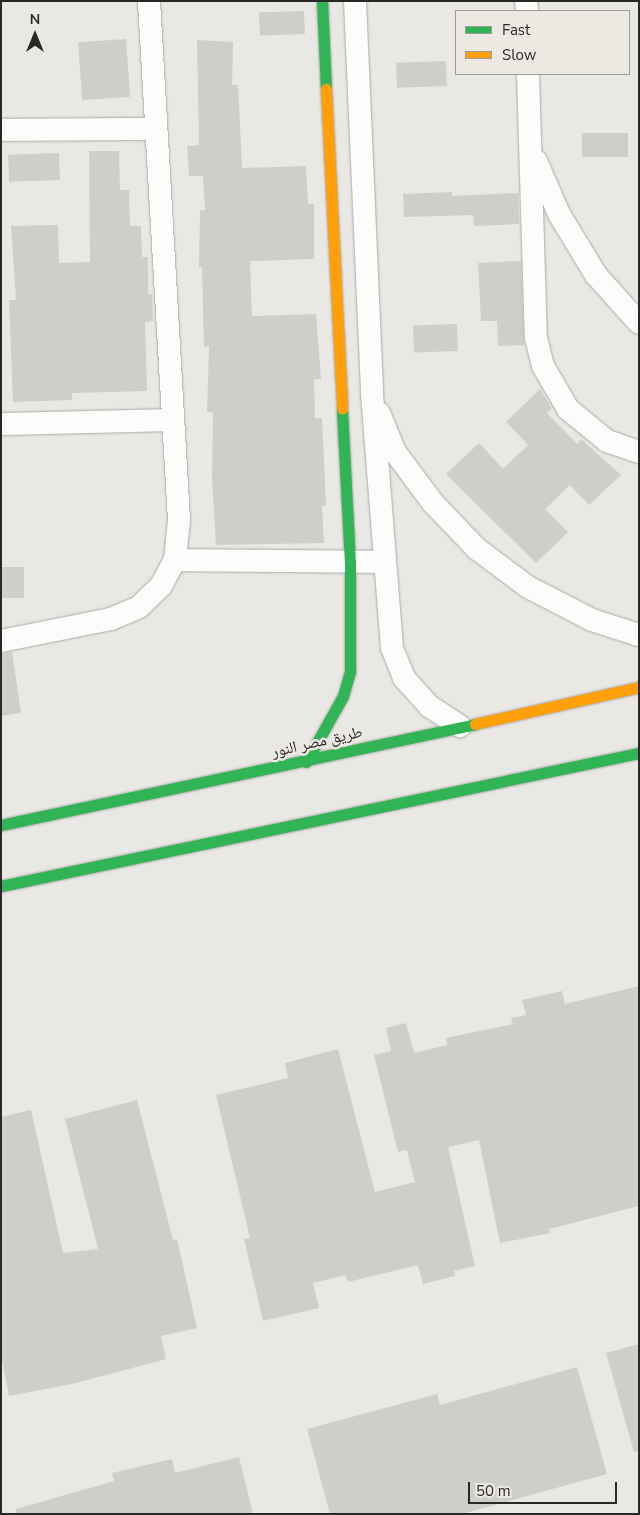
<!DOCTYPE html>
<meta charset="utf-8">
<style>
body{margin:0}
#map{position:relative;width:640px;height:1515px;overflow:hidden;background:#e9e8e4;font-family:"Nunito Sans","Noto Naskh Arabic",sans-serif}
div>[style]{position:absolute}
.building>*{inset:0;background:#cfcecb;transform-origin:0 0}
.roads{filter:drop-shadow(0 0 1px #aaaaa7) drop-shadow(0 0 1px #aaaaa7)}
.street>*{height:22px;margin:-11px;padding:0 11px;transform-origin:11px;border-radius:11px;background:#fcfcfb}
.fast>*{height:11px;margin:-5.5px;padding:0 5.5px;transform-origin:5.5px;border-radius:5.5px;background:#30b455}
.slow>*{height:11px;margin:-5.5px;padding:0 5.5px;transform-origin:5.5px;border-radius:5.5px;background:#ff9f0a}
span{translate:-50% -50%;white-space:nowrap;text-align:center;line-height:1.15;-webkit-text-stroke:5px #ebe9e2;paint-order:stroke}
.street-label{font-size:16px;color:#292826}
.frame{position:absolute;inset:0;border:2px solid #292826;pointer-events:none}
.legend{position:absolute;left:455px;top:10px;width:175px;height:65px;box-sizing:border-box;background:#ebe9e2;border:1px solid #9d9c97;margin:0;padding:6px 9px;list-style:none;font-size:15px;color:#292826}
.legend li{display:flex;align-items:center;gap:10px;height:25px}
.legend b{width:25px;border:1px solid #9d9c97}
.north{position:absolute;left:10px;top:10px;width:50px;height:50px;-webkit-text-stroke:4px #ebe9e2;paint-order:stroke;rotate:0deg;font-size:14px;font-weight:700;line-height:20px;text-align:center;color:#292826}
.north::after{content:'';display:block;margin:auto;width:18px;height:22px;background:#292826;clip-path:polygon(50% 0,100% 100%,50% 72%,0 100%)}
.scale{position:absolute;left:468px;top:1482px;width:149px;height:22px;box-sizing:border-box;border:2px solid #292826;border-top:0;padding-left:6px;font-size:15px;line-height:18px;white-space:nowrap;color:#292826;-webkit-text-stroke:4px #ebe9e2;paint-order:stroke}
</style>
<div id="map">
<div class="building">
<div style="left:304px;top:11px;width:23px;height:45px;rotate:88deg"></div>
<div style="left:126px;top:39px;width:58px;height:48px;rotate:86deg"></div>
<div style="clip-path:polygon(197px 40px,233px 42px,232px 85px,238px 85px,242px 168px,306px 166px,308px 204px,314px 204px,314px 259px,250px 261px,252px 316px,316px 314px,321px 379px,314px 379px,315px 418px,322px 418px,326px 506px,322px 506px,324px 543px,216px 545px,212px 479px,213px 412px,207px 412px,209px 346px,204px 347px,202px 267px,199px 267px,200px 210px,205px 210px,203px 176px,189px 176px,187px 146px,199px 145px)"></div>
<div style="left:446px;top:61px;width:25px;height:50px;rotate:88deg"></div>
<div style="left:582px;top:133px;width:46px;height:24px"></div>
<div style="clip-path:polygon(89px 151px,119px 151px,120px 190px,129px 190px,130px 226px,141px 226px,142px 257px,148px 257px,148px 294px,152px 294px,153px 321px,145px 322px,147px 391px,72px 393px,72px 400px,13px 402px,9px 300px,16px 300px,11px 226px,58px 225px,59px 263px,90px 262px)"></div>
<div style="left:59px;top:153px;width:27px;height:51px;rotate:88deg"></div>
<div style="clip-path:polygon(452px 192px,452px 196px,518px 193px,519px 224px,474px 226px,473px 215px,404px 217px,403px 194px)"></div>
<div style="clip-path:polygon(521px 261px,524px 345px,498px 346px,497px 321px,481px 321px,478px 263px)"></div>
<div style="left:457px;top:324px;width:27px;height:44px;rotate:88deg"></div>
<div style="clip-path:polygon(540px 389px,552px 408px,547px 413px,577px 444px,581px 439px,621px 475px,589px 505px,570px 485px,545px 509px,568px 532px,536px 563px,446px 474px,479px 443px,503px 469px,528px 445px,506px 422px)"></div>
<div style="left:1px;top:567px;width:23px;height:31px"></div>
<div style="clip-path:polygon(12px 652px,21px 713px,1px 716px,1px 654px)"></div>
<div style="clip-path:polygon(639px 986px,639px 1206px,549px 1229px,550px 1233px,500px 1243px,479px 1140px,448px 1147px,475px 1266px,454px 1271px,455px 1276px,423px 1284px,418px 1265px,348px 1282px,346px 1275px,313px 1283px,319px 1308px,263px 1321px,244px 1239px,250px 1238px,216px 1095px,288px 1078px,285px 1063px,338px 1049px,375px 1192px,415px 1182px,407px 1150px,398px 1152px,374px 1055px,391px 1051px,386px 1028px,406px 1023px,414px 1053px,447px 1045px,446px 1038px,513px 1024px,511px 1018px,526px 1015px,522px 1000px,562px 991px,565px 1004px)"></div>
<div style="clip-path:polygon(137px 1100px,173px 1240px,177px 1239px,197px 1328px,161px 1336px,166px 1359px,72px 1384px,9px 1396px,1px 1355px,1px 1117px,31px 1110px,63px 1253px,98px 1249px,65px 1119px)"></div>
<div style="clip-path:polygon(639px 1344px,639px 1451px,634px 1452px,606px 1353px)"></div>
<div style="clip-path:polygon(577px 1367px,607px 1474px,462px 1514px,330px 1514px,307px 1429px,437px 1394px,440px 1405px)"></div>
<div style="clip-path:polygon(239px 1457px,253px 1514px,16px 1514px,16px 1509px,114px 1481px,112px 1473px,172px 1459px,175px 1473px)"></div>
</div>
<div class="roads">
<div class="street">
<div style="left:355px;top:1px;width:393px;rotate:87.5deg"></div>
<div style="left:372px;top:394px;width:255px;rotate:85.5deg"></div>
<div style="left:392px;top:648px;width:32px;rotate:68deg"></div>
<div style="left:404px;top:678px;width:38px;rotate:48deg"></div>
<div style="left:429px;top:706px;width:37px;rotate:33deg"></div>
<div style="left:526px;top:1px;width:10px;rotate:84deg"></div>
<div style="left:528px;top:74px;width:264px;rotate:88.3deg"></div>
<div style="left:536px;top:338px;width:29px;rotate:76deg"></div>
<div style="left:543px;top:366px;width:50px;rotate:59.8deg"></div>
<div style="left:568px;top:409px;width:50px;rotate:39.4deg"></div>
<div style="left:607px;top:441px;width:34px;rotate:19deg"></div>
<div style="left:1px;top:130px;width:155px;rotate:-0.4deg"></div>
<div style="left:536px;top:161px;width:58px;rotate:66.5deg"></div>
<div style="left:559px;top:214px;width:71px;rotate:58.8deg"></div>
<div style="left:596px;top:275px;width:64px;rotate:48.1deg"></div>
<div style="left:379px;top:413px;width:42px;rotate:67.7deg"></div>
<div style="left:395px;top:452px;width:64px;rotate:53.3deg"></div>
<div style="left:433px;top:503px;width:64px;rotate:46.3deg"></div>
<div style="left:477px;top:549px;width:64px;rotate:36.7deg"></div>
<div style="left:528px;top:587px;width:72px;rotate:27.3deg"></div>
<div style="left:592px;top:620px;width:49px;rotate:17.7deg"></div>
<div style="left:1px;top:424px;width:172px;rotate:-1.3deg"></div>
<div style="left:175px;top:560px;width:210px;rotate:0.5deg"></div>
<div style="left:1px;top:641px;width:112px;rotate:-11.3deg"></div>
<div style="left:111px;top:619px;width:30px;rotate:-23deg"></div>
<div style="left:139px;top:607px;width:30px;rotate:-44deg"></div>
<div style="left:161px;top:586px;width:30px;rotate:-62deg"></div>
<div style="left:175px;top:560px;width:40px;rotate:-84.3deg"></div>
<div style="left:179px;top:520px;width:520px;rotate:-93.31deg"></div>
</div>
<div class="fast">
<div style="left:322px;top:1px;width:88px;rotate:87.4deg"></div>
<div style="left:306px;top:762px;width:76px;rotate:-60.7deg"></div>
<div style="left:343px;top:696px;width:26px;rotate:-74deg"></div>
<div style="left:350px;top:671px;width:108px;rotate:-90deg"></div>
<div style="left:350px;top:563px;width:154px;rotate:-93deg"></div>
<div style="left:1px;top:825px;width:485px;rotate:-12deg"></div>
<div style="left:1px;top:886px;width:652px;rotate:-11.78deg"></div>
</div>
<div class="slow">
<div style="left:326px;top:89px;width:320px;rotate:87.1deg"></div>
<div style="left:475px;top:724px;width:168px;rotate:-12.7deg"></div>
</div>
</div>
<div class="street-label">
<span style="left:317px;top:742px;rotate:-13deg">طريق مصر النور</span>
</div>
<div class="frame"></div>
<ul class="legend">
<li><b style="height:6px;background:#30b455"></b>Fast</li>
<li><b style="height:6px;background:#ff9f0a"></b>Slow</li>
</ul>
<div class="north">N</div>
<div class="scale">50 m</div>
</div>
